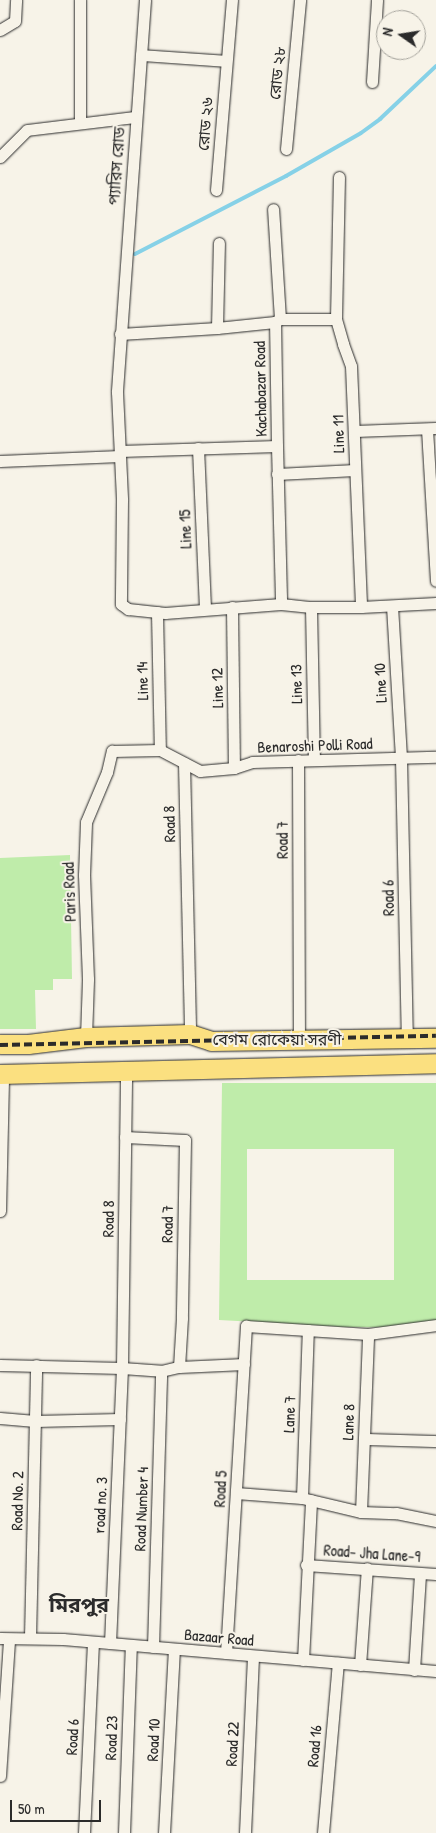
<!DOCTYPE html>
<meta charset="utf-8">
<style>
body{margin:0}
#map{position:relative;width:436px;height:1833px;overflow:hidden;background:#f7f3e8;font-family:"Patrick Hand","Noto Sans Bengali",sans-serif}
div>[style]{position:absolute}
.green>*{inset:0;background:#bfecaa}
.stream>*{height:4px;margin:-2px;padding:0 2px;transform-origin:2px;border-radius:2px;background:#86d1e7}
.roads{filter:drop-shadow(0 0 1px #2b2b2b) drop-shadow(0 0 1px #2b2b2b)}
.minor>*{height:11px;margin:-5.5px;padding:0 5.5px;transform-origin:5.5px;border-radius:5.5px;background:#f7f3e8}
.primary>*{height:19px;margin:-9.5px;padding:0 9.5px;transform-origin:9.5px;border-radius:9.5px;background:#fbe080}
.rail>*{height:4px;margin-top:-2px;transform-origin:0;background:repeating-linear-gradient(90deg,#2b2b2b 0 8px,transparent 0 12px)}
span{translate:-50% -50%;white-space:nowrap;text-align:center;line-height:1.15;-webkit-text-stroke:4px #f7f3e8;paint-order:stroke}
.street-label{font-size:16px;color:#2b2b2b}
.district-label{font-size:21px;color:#2b2b2b;font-weight:700}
.north{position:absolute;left:376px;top:10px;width:50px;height:50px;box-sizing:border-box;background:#f7f3e8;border:1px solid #a5a39c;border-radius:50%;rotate:283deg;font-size:14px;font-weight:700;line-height:20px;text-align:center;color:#2b2b2b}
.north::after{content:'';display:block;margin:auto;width:18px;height:22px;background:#2b2b2b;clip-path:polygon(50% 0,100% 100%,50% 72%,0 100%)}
.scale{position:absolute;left:10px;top:1800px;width:91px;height:22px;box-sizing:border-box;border:2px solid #2b2b2b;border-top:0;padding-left:6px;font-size:15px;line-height:18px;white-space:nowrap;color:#2b2b2b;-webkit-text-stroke:4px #f7f3e8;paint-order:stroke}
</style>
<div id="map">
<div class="green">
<div style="clip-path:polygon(70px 855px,72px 979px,53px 979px,53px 990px,35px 990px,36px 1029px,0 1029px,0 858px)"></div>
<div style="clip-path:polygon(evenodd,222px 1083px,436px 1083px,436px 1328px,341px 1327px,219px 1320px,222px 1083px,247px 1149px,394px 1149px,394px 1280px,247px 1280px,247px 1149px)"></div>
</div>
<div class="stream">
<div style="left:135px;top:254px;width:170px;rotate:-27.3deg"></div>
<div style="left:286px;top:176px;width:86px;rotate:-29.8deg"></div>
<div style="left:361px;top:133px;width:24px;rotate:-36deg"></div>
<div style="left:380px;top:119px;width:77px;rotate:-43.4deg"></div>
</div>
<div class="roads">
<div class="minor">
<div style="left:80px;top:0;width:123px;rotate:90deg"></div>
<div style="left:145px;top:0;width:393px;rotate:94.1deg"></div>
<div style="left:117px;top:392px;width:108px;rotate:87.3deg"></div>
<div style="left:122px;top:500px;width:104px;rotate:90.6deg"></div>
<div style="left:121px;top:604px;width:9px;rotate:36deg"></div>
<div style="left:128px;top:609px;width:37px;rotate:6deg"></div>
<div style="left:165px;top:613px;width:116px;rotate:-4.4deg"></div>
<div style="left:281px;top:604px;width:30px;rotate:6deg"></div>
<div style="left:311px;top:607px;width:50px"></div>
<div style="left:361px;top:607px;width:75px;rotate:-3.1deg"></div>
<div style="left:0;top:30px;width:17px;rotate:-31deg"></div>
<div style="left:15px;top:21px;width:21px;rotate:-87deg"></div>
<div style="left:141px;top:55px;width:85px;rotate:4deg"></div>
<div style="left:372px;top:82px;width:82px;rotate:-86.5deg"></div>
<div style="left:286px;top:149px;width:150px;rotate:-84.6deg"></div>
<div style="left:0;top:157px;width:38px;rotate:-45deg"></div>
<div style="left:27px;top:130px;width:109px;rotate:-6.9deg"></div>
<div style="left:216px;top:190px;width:191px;rotate:-85.2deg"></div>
<div style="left:280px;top:319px;width:56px"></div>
<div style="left:336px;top:319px;width:26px;rotate:74deg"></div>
<div style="left:343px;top:344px;width:23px;rotate:70deg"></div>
<div style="left:351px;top:366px;width:241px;rotate:87.6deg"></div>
<div style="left:336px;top:319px;width:142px;rotate:-88.8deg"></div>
<div style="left:217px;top:328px;width:85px;rotate:-88.7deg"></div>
<div style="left:120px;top:334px;width:97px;rotate:-3.5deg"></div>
<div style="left:217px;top:328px;width:58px;rotate:-5.9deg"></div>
<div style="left:427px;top:429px;width:152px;rotate:86.6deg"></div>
<div style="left:354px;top:431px;width:82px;rotate:-2.1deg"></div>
<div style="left:277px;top:446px;width:158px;rotate:88.5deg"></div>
<div style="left:198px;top:448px;width:161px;rotate:87.5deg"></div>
<div style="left:120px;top:451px;width:157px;rotate:-1.8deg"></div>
<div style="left:277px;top:446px;width:124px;rotate:-90.9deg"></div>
<div style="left:275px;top:322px;width:6px;rotate:-31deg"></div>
<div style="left:280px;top:319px;width:110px;rotate:-93.6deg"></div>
<div style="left:0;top:461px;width:120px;rotate:-2.4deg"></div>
<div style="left:277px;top:474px;width:78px;rotate:-2.9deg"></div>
<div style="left:392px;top:606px;width:152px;rotate:86.6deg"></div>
<div style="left:401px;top:758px;width:280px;rotate:88.8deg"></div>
<div style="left:232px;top:607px;width:161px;rotate:89.3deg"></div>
<div style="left:311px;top:607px;width:153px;rotate:88.9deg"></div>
<div style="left:157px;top:612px;width:138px;rotate:88.8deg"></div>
<div style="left:298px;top:760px;width:280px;rotate:89.8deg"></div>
<div style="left:184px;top:763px;width:271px;rotate:88.7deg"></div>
<div style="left:86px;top:1037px;width:58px;rotate:-88deg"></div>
<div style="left:88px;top:979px;width:104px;rotate:-92.2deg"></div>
<div style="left:84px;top:875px;width:53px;rotate:-87.8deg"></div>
<div style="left:86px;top:822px;width:54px;rotate:-67.2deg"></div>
<div style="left:107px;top:772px;width:22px;rotate:-77deg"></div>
<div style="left:112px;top:751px;width:48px;rotate:-1.2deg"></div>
<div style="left:160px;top:750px;width:45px;rotate:27.7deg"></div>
<div style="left:200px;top:771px;width:34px;rotate:-5deg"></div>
<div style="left:234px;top:768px;width:19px;rotate:-18deg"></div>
<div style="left:252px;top:762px;width:184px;rotate:-1.6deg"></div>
<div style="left:125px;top:1137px;width:60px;rotate:2.9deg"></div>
<div style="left:185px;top:1140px;width:178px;rotate:91deg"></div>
<div style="left:182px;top:1318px;width:49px;rotate:93.5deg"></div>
<div style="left:0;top:1211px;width:137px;rotate:-88.7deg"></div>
<div style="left:0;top:1365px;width:122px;rotate:1.4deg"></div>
<div style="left:122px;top:1368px;width:39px;rotate:4deg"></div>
<div style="left:161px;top:1371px;width:18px;rotate:-13deg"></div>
<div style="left:179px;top:1367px;width:65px;rotate:-2.6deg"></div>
<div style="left:0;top:1418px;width:35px;rotate:5deg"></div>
<div style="left:35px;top:1421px;width:85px;rotate:-1.3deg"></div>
<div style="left:364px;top:1439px;width:72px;rotate:1.6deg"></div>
<div style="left:236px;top:1493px;width:66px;rotate:4.3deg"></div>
<div style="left:302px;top:1498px;width:61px;rotate:13.3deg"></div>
<div style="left:361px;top:1512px;width:35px;rotate:2deg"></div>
<div style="left:396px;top:1513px;width:41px;rotate:11.3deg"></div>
<div style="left:302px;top:1498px;width:168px;rotate:-88deg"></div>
<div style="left:361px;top:1512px;width:178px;rotate:-87.7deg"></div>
<div style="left:306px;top:1565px;width:130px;rotate:4deg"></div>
<div style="left:0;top:1638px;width:63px;rotate:0.9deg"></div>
<div style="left:63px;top:1639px;width:374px;rotate:4.9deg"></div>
<div style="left:30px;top:1638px;width:273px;rotate:-88.7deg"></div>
<div style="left:110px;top:1643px;width:275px;rotate:-87.5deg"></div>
<div style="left:122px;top:1368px;width:297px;rotate:-89.2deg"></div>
<div style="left:153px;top:1647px;width:276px;rotate:-88.3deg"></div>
<div style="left:226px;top:1653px;width:328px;rotate:-86.5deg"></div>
<div style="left:246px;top:1326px;width:122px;rotate:3.8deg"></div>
<div style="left:368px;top:1334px;width:69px;rotate:-7.5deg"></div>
<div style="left:303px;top:1660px;width:160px;rotate:-87.1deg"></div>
<div style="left:360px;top:1665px;width:97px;rotate:-85.9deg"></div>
<div style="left:414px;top:1670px;width:96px;rotate:-86.4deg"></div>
<div style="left:0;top:1776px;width:137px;rotate:-86.2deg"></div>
<div style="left:84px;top:1833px;width:191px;rotate:-87.3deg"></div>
<div style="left:124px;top:1833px;width:188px;rotate:-87.9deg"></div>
<div style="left:164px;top:1833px;width:184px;rotate:-86.9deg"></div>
<div style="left:245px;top:1833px;width:177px;rotate:-87.4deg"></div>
<div style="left:323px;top:1833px;width:171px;rotate:-85deg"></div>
</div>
<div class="primary">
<div style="left:0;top:1044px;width:28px"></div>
<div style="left:28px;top:1044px;width:58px;rotate:-6.9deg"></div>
<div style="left:86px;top:1037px;width:104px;rotate:-1.7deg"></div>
<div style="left:190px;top:1034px;width:22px;rotate:18deg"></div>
<div style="left:211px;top:1041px;width:225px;rotate:-0.8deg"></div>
<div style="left:0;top:1074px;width:436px;rotate:-1.4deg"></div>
</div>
</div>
<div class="rail">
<div style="left:0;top:1045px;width:436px;rotate:-1.2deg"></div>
</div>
<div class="street-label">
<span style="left:277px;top:73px;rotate:-84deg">রোড ২৮</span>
<span style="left:205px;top:124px;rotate:-85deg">রোড ২৬</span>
<span style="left:116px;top:166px;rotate:-86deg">প্যারিস রোড</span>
<span style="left:260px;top:389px;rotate:-91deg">Kachabazar Road</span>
<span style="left:338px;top:434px;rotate:-91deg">Line 11</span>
<span style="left:185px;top:529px;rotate:-92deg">Line 15</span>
<span style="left:142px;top:681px;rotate:-91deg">Line 14</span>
<span style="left:380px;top:683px;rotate:-93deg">Line 10</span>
<span style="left:296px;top:684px;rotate:-91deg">Line 13</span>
<span style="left:217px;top:688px;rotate:-91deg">Line 12</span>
<span style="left:315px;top:745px;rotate:-2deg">Benaroshi Polli Road</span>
<span style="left:169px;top:824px;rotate:-91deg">Road 8</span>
<span style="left:282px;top:840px;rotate:-90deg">Road 7</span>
<span style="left:69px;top:892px;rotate:-92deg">Paris Road</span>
<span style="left:388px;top:898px;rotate:-91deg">Road 6</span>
<span style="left:277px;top:1039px">বেগম রোকেয়া সরণী</span>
<span style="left:108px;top:1219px;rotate:-89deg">Road 8</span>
<span style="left:167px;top:1224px;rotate:-89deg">Road 7</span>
<span style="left:289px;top:1414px;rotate:-88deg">Lane 7</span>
<span style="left:348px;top:1422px;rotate:-88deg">Lane 8</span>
<span style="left:220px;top:1489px;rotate:-87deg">Road 5</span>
<span style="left:17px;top:1501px;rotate:-89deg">Road No. 2</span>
<span style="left:100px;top:1505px;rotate:-87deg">road no. 3</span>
<span style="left:141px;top:1509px;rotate:-88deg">Road Number 4</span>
<span style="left:372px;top:1553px;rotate:4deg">Road- Jha Lane-9</span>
<span style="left:219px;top:1637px;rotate:5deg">Bazaar Road</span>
<span style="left:72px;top:1737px;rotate:-87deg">Road 6</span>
<span style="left:111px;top:1738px;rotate:-88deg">Road 23</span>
<span style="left:153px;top:1740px;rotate:-87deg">Road 10</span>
<span style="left:232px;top:1744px;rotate:-87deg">Road 22</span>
<span style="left:314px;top:1746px;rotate:-85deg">Road 16</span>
</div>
<div class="district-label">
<span style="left:79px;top:1605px">মিরপুর</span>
</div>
<div class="north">N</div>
<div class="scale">50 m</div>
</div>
